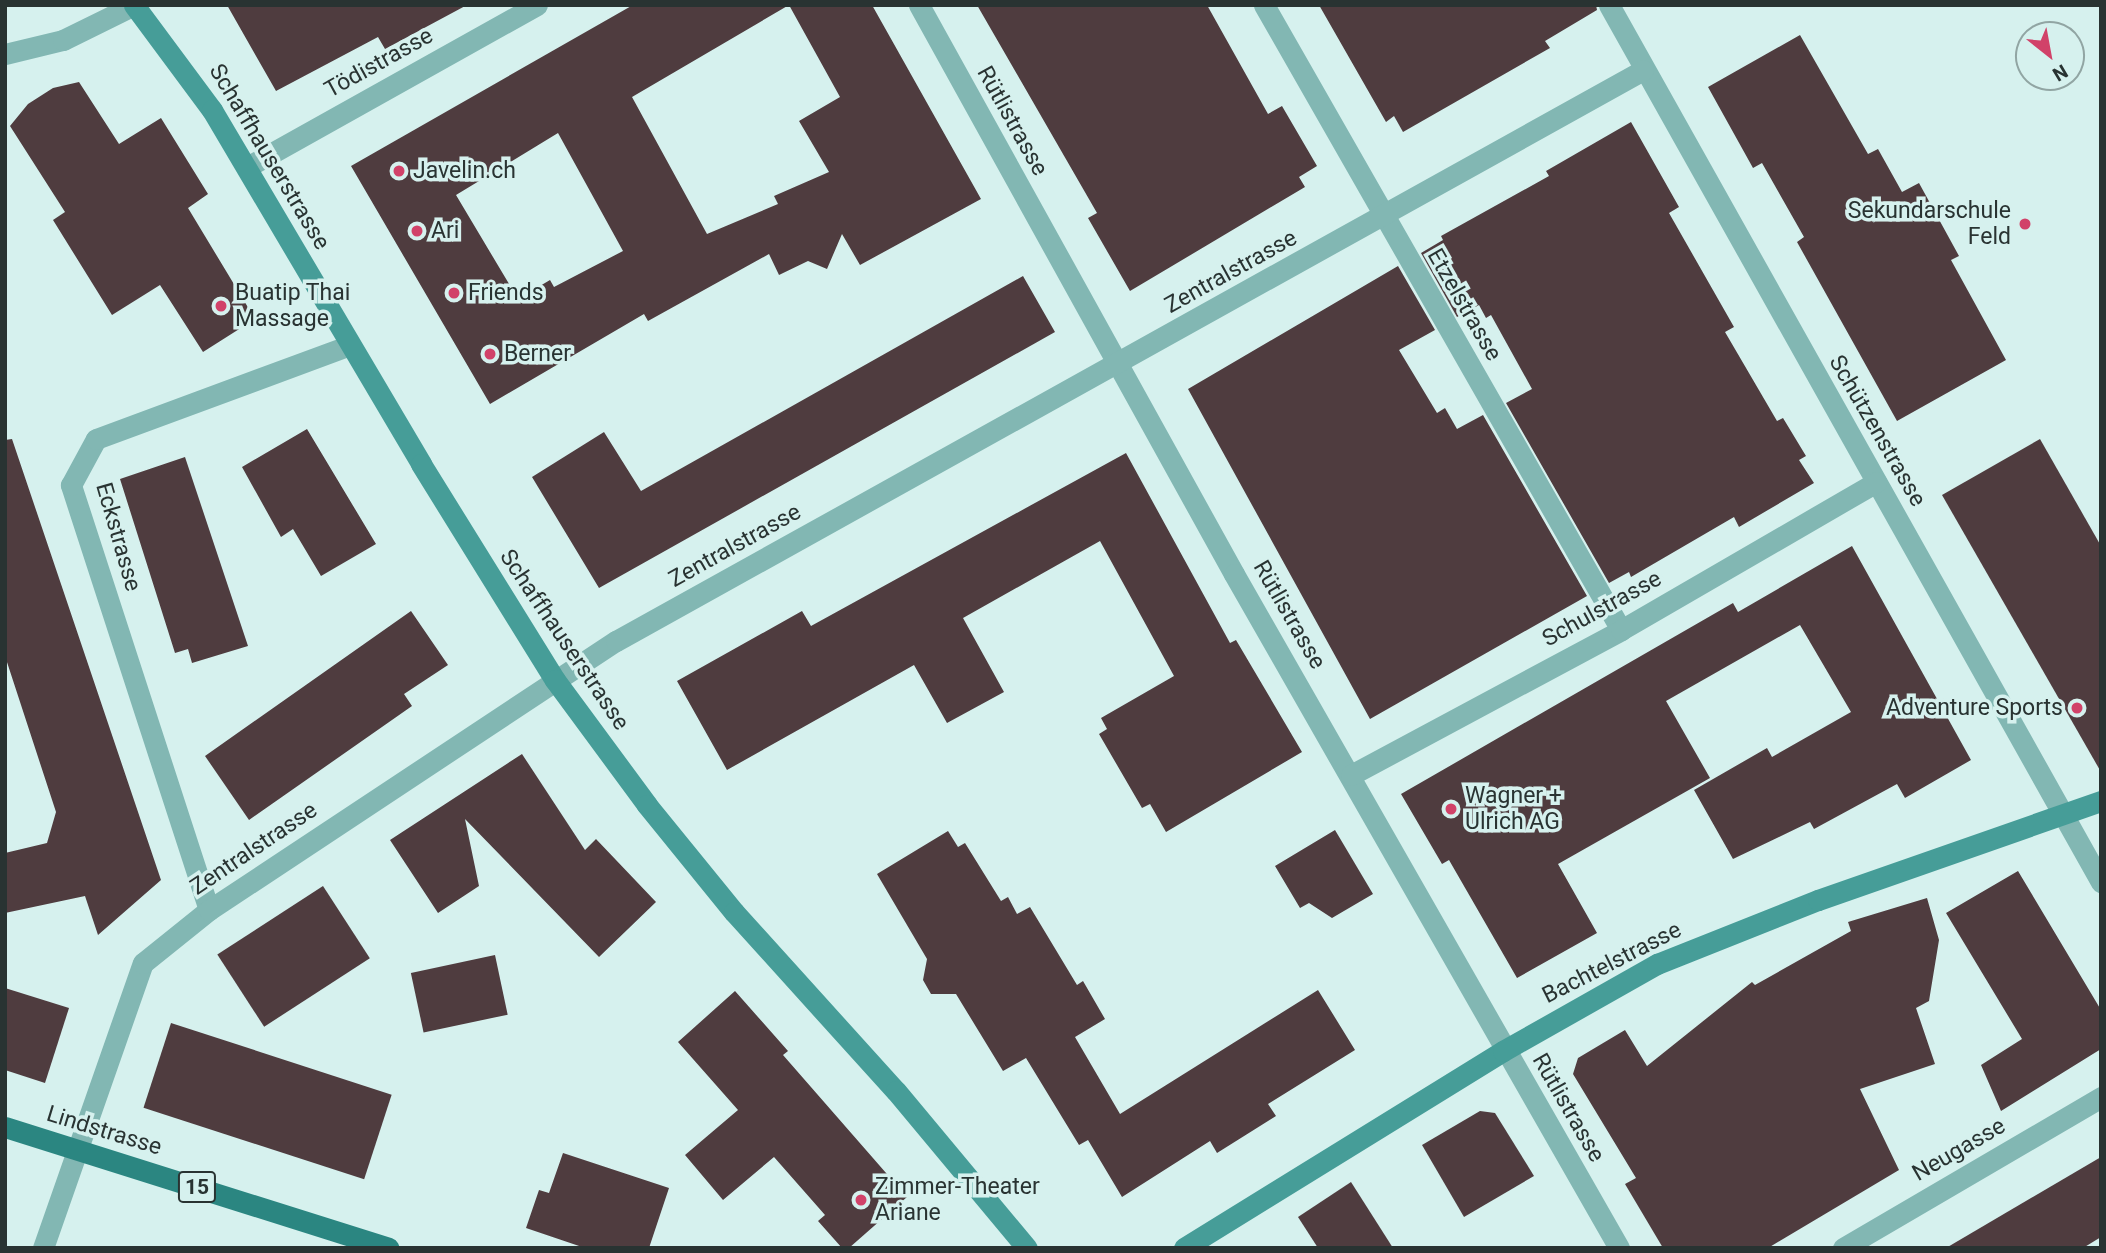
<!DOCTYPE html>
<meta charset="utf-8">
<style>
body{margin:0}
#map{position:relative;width:2106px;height:1253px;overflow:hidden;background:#d6f1ee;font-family:Roboto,sans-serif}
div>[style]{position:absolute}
.building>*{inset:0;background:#4f3c3f;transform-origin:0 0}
.street>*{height:21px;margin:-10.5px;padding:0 10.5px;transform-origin:10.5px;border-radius:10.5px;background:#82b7b3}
.secondary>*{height:21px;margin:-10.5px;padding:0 10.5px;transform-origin:10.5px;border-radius:10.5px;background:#469d98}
.primary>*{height:21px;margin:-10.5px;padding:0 10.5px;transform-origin:10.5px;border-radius:10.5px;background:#2b8681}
.dots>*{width:19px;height:19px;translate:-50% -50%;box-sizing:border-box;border:4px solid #d6f1ee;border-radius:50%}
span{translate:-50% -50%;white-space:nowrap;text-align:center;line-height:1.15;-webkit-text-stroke:7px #d6f1ee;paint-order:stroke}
.shield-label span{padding:2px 5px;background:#d6f1ee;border:2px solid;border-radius:5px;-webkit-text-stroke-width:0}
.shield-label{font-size:21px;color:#293332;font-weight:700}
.street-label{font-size:23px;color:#293332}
.poi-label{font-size:23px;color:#293332}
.left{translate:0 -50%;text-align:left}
.right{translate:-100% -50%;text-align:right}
.frame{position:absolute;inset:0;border:7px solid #293332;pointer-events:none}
.north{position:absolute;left:2015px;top:21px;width:70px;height:70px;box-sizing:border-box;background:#d6f1ee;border:2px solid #91a5a3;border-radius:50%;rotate:149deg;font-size:19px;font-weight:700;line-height:28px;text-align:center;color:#293332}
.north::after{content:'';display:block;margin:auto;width:24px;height:32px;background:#d14269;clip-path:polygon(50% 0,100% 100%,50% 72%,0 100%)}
</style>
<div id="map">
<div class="building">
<div style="clip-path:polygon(227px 5px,467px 5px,385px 49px,378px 37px,276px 91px)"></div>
<div style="clip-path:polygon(evenodd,633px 5px,872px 5px,981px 199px,860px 265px,842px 234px,827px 269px,808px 261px,779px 275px,769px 254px,648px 321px,644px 314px,490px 404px,351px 166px,633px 5px,789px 5px,840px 97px,799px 121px,829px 172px,774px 196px,778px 204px,707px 234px,632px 97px,789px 5px,633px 5px,558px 133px,623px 251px,554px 287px,550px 280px,518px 299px,456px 195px,558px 133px)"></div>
<div style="clip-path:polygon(977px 5px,1207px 5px,1268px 114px,1282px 106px,1317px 166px,1299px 177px,1305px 187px,1130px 291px,1088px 218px,1097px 213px)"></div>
<div style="clip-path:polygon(1319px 5px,1596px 5px,1597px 10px,1545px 41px,1550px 48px,1403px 132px,1394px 116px,1386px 122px)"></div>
<div style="clip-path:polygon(1800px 35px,1868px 154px,1878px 149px,1902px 192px,1919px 183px,1959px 256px,1951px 260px,2006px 360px,1897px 421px,1797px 242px,1804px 237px,1762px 163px,1753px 168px,1708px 87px)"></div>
<div style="clip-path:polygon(79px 82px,119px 144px,161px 118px,208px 194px,188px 208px,255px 319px,203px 352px,160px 285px,112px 315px,53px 220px,65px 212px,10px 126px,28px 104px,53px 88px)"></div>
<div style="clip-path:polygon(1631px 122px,1679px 207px,1669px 213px,1734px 327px,1725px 332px,1777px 421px,1783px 418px,1806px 456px,1799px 460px,1814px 483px,1739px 527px,1734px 517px,1631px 577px,1629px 572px,1609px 583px,1506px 403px,1532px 389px,1491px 315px,1486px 318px,1479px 305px,1457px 317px,1421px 253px,1443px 240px,1441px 236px,1549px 176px,1546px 171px)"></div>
<div style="clip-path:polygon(1398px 266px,1435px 330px,1399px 350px,1437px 413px,1445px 408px,1457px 429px,1483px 415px,1587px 596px,1370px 719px,1188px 389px)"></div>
<div style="clip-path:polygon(1023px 276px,1055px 332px,599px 588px,532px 477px,604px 432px,641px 491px)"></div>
<div style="clip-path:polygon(307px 429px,376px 544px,321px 576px,293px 529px,281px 537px,242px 467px)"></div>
<div style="clip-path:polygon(12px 439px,161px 880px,98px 935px,85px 896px,5px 913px,5px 853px,47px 843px,56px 812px,5px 656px,5px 440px)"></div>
<div style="clip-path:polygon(2040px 439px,2101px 546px,2101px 772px,1942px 495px)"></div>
<div style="clip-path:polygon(1126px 453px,1230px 643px,1236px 640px,1302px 752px,1166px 832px,1150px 804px,1142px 808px,1099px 734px,1107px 729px,1101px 718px,1174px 676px,1100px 541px,963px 618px,1004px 692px,947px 723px,914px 665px,727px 770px,677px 681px,802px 611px,811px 626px)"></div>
<div style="clip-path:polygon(185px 457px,248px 646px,192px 663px,188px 649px,175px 653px,120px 479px)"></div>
<div style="clip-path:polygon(1852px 546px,1971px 760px,1905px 798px,1897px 784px,1814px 829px,1810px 822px,1733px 859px,1694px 790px,1767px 748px,1772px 757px,1851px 712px,1800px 625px,1666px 701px,1710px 778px,1558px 864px,1597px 933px,1517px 978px,1449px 860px,1442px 864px,1401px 794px,1733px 603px,1738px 612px)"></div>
<div style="clip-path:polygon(411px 611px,448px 665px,404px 694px,412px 706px,249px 820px,205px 756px)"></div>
<div style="clip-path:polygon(522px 754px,585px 850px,596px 839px,656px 902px,599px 957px,465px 819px,479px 886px,438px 913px,390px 840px)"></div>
<div style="clip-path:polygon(1335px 830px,1373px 894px,1332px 918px,1309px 903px,1300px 908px,1275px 866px)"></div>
<div style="clip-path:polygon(948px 831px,958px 847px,965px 843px,1001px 901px,1008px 897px,1017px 914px,1030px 907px,1077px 985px,1083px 981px,1105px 1019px,1075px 1037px,1120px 1114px,1318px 990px,1355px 1050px,1268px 1104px,1276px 1116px,1217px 1153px,1210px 1141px,1122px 1197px,1088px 1140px,1079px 1145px,1026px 1058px,1003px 1071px,956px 994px,931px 994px,923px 980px,927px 959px,877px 874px)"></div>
<div style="clip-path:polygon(2018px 871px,2101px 1010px,2101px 1049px,2001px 1111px,1981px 1065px,2022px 1039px,1946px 913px)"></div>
<div style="left:323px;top:886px;width:86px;height:126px;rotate:57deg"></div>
<div style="clip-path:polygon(1927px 898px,1939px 940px,1929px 1001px,1916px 1008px,1935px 1064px,1860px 1089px,1899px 1170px,1768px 1248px,1663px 1248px,1625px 1184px,1636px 1178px,1573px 1074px,1578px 1058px,1625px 1030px,1647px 1066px,1752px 982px,1755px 985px,1851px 931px,1848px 922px)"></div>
<div style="left:495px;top:955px;width:61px;height:86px;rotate:78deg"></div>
<div style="clip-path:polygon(5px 988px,69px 1008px,45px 1083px,5px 1070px)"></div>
<div style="clip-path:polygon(735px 991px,788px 1051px,783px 1055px,907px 1197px,849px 1248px,842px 1248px,818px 1221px,825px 1215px,774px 1157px,723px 1200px,685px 1155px,738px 1110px,678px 1042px)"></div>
<div style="left:171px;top:1023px;width:232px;height:89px;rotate:18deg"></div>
<div style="clip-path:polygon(1480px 1111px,1495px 1113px,1534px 1176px,1464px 1217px,1422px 1145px)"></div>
<div style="clip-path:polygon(563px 1153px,669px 1188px,649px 1248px,585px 1248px,526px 1228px,539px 1190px,549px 1193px)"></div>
<div style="clip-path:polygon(2101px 1157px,2101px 1237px,2083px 1248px,1946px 1248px)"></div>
<div style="clip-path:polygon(1351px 1182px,1393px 1248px,1318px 1248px,1298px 1217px)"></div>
</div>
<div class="street">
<div style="left:919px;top:5px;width:650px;rotate:61.03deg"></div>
<div style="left:1234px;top:574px;width:776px;rotate:60.26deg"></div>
<div style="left:1264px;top:5px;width:720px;rotate:60.26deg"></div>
<div style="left:1609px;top:5px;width:1006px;rotate:60.71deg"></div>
<div style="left:5px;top:54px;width:60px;rotate:-13.6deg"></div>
<div style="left:63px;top:40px;width:79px;rotate:-26.2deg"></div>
<div style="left:247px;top:167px;width:332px;rotate:-29.2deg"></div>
<div style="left:1351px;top:775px;width:306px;rotate:-28.2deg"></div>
<div style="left:1621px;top:630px;width:295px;rotate:-30.1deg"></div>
<div style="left:209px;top:910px;width:447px;rotate:-108deg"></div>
<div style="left:71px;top:485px;width:52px;rotate:-61.5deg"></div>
<div style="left:96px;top:439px;width:271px;rotate:-20.3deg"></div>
<div style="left:43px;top:1248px;width:302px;rotate:-70.7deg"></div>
<div style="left:143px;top:963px;width:85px;rotate:-38.8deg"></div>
<div style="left:209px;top:910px;width:488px;rotate:-33.5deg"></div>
<div style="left:616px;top:641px;width:1175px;rotate:-29.07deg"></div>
<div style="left:1843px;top:1248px;width:299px;rotate:-30.3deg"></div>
</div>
<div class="secondary">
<div style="left:134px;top:5px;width:131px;rotate:53.4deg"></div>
<div style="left:212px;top:110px;width:411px;rotate:59.4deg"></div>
<div style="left:421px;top:464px;width:254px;rotate:58.2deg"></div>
<div style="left:555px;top:680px;width:155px;rotate:53.6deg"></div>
<div style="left:647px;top:805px;width:138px;rotate:50.9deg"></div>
<div style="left:734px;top:912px;width:241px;rotate:47.9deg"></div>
<div style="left:896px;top:1091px;width:204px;rotate:50.2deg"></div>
<div style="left:1184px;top:1248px;width:375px;rotate:-31.7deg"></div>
<div style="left:1503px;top:1051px;width:177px;rotate:-29.5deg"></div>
<div style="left:1657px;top:964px;width:173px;rotate:-21.7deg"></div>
<div style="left:1818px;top:900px;width:300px;rotate:-19.3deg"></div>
</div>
<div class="primary">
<div style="left:5px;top:1127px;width:402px;rotate:17.5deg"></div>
</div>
<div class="dots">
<div style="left:399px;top:171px;background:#d14269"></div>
<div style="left:2025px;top:224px;background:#d14269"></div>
<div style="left:417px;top:231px;background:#d14269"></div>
<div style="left:454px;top:293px;background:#d14269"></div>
<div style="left:221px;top:306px;background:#d14269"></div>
<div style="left:490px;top:354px;background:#d14269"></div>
<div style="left:2077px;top:708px;background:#d14269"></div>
<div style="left:1451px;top:809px;background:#d14269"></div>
<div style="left:861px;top:1200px;background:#d14269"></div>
</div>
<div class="shield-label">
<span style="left:197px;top:1187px">15</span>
</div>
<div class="street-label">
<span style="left:379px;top:63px;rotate:-29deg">Tödistrasse</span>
<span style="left:1012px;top:121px;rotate:61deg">Rütlistrasse</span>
<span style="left:269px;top:157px;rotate:59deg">Schaffhauserstrasse</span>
<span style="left:1231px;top:272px;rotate:-29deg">Zentralstrasse</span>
<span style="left:1464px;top:305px;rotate:60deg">Etzelstrasse</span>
<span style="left:1877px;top:431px;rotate:60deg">Schützenstrasse</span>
<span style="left:118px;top:537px;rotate:74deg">Eckstrasse</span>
<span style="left:735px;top:546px;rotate:-29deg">Zentralstrasse</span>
<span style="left:1602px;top:609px;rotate:-29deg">Schulstrasse</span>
<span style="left:1289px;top:615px;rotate:60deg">Rütlistrasse</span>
<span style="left:564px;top:640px;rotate:56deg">Schaffhauserstrasse</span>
<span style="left:254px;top:849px;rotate:-34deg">Zentralstrasse</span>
<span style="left:1612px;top:963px;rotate:-27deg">Bachtelstrasse</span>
<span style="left:1568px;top:1108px;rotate:60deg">Rütlistrasse</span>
<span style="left:104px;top:1131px;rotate:17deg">Lindstrasse</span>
<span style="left:1959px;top:1150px;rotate:-30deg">Neugasse</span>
</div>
<div class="poi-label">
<span class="left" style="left:413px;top:171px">Javelin.ch</span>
<span class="right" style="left:2011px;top:224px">Sekundarschule<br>Feld</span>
<span class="left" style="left:431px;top:231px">Ari</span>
<span class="left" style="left:235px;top:306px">Buatip Thai<br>Massage</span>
<span class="left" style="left:468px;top:293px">Friends</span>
<span class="left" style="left:504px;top:354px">Berner</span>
<span class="right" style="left:2063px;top:708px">Adventure Sports</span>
<span class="left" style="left:1465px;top:809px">Wagner +<br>Ulrich AG</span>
<span class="left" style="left:875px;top:1200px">Zimmer-Theater<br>Ariane</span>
</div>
<div class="frame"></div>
<div class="north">N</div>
</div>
